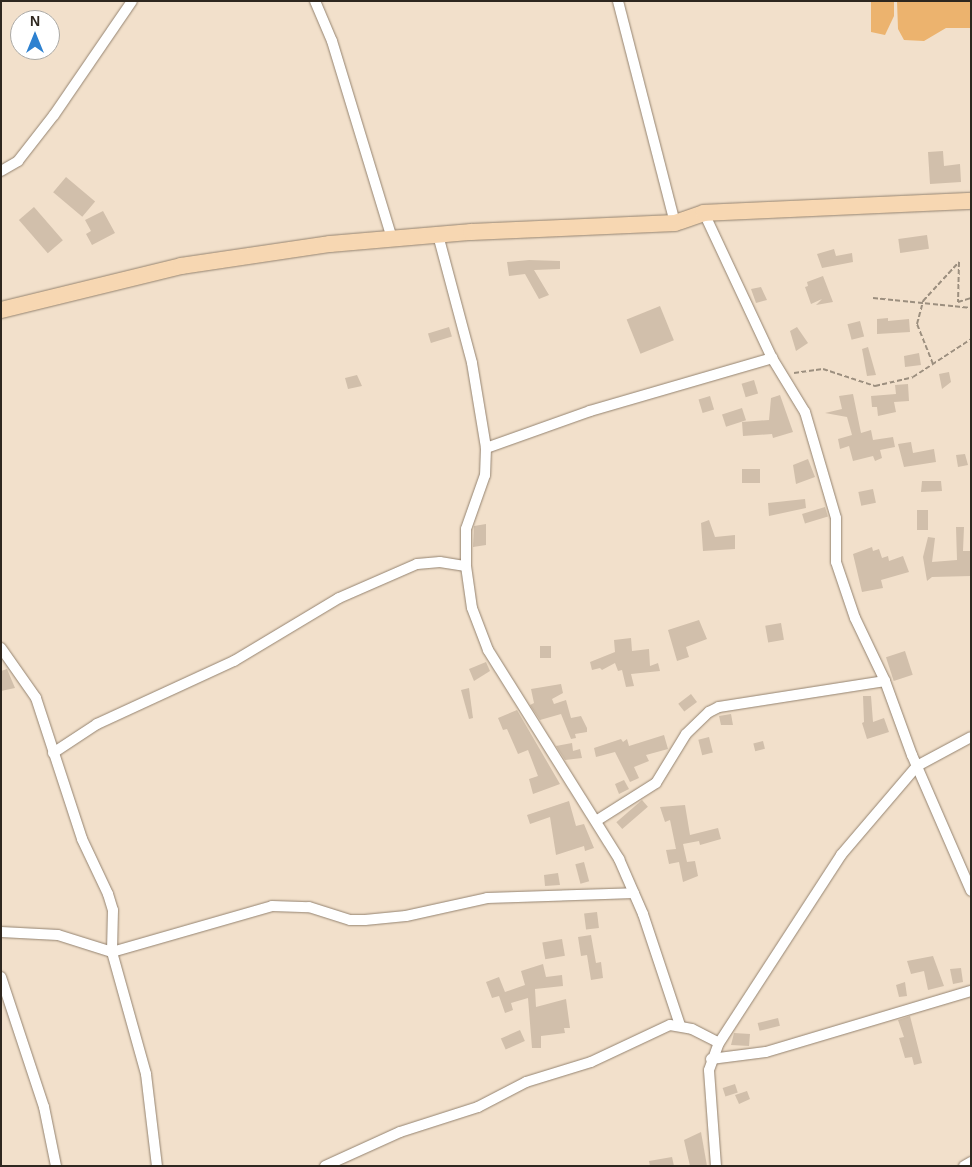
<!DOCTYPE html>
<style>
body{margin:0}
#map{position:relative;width:972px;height:1167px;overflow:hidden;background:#f2e0cb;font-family:Helvetica,sans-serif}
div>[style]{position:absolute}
.water>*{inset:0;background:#ecb36e}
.building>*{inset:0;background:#d1bfab;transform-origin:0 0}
.path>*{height:2px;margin-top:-1px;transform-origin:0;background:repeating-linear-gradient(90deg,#9c8f7f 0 5px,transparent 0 7.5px)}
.roads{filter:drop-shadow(0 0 1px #948370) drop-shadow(0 0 1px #948370)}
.minor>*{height:10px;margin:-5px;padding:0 5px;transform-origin:5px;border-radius:5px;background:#fff}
.primary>*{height:16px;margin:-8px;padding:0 8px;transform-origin:8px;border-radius:8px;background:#f7d7b2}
span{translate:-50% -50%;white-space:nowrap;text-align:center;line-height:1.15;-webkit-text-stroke:4.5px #fff;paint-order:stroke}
.frame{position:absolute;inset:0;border:2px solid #2e271f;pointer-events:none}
.north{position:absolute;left:10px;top:10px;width:50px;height:50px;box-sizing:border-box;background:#fff;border:1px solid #aba9a5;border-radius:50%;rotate:0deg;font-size:14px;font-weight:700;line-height:20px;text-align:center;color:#2e271f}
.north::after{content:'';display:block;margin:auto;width:18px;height:22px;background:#2d81d0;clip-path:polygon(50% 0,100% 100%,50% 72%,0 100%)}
</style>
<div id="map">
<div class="water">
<div style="clip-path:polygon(871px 1px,894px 1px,894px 16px,885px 35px,871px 32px)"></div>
<div style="clip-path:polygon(897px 1px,971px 1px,971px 28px,946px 28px,924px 41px,904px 40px,898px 29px)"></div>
</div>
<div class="building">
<div style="clip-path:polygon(943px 151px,944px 166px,960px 164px,961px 182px,930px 184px,928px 152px)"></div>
<div style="left:66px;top:177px;width:38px;height:20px;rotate:40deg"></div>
<div style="left:34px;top:207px;width:44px;height:20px;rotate:49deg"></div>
<div style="clip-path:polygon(103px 211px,115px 233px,92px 245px,86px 234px,91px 231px,85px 220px)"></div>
<div style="left:927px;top:235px;width:14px;height:29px;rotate:82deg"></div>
<div style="clip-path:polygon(834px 249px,836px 256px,852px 253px,853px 262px,822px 268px,817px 254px)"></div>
<div style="clip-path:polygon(529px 260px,560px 261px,560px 269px,534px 270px,549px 295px,539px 299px,525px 274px,509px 276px,507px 262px)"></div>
<div style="clip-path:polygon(823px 276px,833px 302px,816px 305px,822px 299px,811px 304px,805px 287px,808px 286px,807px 282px)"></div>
<div style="clip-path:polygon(761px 287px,767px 300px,756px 303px,751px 289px)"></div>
<div style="left:660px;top:306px;width:37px;height:36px;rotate:68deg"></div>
<div style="clip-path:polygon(888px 318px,888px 321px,909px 319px,910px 332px,877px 334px,877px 319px)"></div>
<div style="left:860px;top:321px;width:16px;height:13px;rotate:75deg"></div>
<div style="left:449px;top:327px;width:10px;height:22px;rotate:73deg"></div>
<div style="clip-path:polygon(797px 327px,808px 343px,796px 351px,790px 331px)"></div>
<div style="clip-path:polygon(868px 347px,876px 375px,867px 376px,862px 349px)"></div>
<div style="clip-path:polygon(919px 353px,921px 365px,905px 367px,904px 356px)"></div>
<div style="clip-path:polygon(949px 372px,951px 382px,942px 389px,939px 374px)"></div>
<div style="clip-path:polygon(357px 375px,362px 386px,348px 389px,345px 378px)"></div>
<div style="left:754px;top:380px;width:14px;height:13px;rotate:73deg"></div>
<div style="clip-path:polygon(908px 384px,909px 401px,894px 402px,896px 412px,878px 416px,877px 407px,872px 407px,871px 396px,896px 394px,895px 385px)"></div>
<div style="clip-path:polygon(853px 394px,861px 433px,871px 430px,873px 440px,893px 437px,895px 447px,880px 450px,882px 458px,875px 461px,873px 456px,853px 461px,849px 446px,840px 449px,838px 439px,852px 435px,847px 417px,825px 413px,842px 409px,839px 396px)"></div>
<div style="clip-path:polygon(780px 395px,793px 432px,773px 438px,772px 434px,743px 436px,742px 422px,769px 420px,771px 398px)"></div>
<div style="left:710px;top:396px;width:14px;height:12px;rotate:73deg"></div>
<div style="left:742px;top:408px;width:13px;height:21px;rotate:72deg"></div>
<div style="clip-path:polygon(911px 442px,913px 453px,934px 449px,936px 462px,904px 467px,898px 444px)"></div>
<div style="clip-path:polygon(965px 454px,968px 465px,958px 467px,956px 455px)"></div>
<div style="clip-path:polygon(808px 459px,815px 477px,796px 484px,793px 465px)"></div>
<div style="left:742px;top:469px;width:18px;height:14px"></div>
<div style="clip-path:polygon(922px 481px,941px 481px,942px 491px,921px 492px)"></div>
<div style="left:873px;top:489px;width:14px;height:15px;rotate:78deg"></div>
<div style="clip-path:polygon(805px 499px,806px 508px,769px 516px,768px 503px)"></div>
<div style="left:825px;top:507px;width:10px;height:24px;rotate:73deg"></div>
<div style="left:917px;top:510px;width:11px;height:20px"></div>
<div style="clip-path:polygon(709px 520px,715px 537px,735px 535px,735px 549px,703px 551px,701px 523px)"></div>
<div style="clip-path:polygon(486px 524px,486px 545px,473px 547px,474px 526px)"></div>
<div style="clip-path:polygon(956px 527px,964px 527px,963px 551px,971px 551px,971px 576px,932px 577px,927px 581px,923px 557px,928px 537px,935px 538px,932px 562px,957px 560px)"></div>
<div style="clip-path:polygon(872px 547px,873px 551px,879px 549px,882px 558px,888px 556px,889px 561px,903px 556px,909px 572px,881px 580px,883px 588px,862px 592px,853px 554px)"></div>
<div style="clip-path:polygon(699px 620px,707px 639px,686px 647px,689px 657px,677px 661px,668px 630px)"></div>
<div style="left:781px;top:623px;width:17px;height:16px;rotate:80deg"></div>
<div style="clip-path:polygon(631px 638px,632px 651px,649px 649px,650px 666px,658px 663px,660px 671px,631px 674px,634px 686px,626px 687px,622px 670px,618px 671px,615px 663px,602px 670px,600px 668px,592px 670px,590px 662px,615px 652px,614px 640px)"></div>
<div style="left:540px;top:646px;width:11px;height:12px"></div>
<div style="left:905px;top:651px;width:25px;height:20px;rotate:72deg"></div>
<div style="clip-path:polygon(486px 662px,490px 671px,474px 681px,469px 669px)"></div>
<div style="clip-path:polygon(7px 669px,15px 688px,1px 691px,1px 671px)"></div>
<div style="clip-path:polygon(561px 684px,563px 693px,552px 699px,554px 704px,566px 700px,571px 718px,581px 716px,587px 728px,587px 732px,575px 734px,576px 738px,571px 739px,561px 714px,540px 720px,530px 705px,534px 703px,531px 689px)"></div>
<div style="clip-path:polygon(469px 688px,473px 718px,469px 719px,461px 690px)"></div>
<div style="left:691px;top:694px;width:10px;height:16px;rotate:53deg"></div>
<div style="clip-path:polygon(863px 696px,871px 696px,873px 722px,884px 718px,889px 732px,867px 739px,862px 723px,864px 722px)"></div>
<div style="clip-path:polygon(517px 710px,560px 784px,533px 794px,529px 779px,538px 776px,528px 750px,518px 754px,507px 729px,503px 730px,498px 718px)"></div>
<div style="clip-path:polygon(731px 714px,733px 725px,721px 725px,719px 716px)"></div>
<div style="clip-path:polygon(664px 735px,668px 749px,646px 755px,649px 761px,634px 767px,639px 778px,630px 782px,615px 752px,596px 757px,594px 748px,621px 739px,623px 742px,627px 739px,629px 746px)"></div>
<div style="left:709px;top:737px;width:16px;height:11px;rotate:76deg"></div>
<div style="left:763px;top:741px;width:8px;height:10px;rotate:76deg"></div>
<div style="clip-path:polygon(572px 743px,573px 751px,580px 749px,582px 758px,565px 760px,556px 746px)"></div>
<div style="clip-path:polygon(624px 780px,629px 789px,619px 794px,615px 784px)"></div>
<div style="left:642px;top:800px;width:9px;height:34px;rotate:49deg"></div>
<div style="clip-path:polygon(569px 801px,576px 826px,584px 824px,594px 848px,585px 851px,584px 846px,556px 855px,550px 817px,530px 824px,527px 815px)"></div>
<div style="clip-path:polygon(685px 805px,690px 835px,718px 828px,721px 839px,700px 845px,699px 841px,683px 844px,687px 862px,695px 861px,698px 876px,683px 882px,679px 862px,669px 864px,666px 850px,676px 849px,670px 820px,665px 822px,660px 807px)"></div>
<div style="left:584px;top:862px;width:20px;height:9px;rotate:75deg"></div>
<div style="clip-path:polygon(558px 873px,560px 885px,545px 886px,544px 875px)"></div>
<div style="left:597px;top:912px;width:16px;height:13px;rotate:83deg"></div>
<div style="clip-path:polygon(591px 935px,596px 963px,601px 962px,603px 978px,591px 980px,587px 955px,581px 956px,578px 937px)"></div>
<div style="left:562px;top:939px;width:17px;height:20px;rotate:80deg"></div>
<div style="clip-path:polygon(933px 956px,944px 986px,928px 990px,924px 971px,911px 974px,907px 961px)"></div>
<div style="clip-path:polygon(543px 964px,546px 977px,562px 975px,563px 986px,535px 989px,536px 1007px,566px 999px,570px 1028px,564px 1028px,565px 1033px,541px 1036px,541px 1048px,532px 1048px,528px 998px,511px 1003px,513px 1010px,505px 1013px,499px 996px,492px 998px,486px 982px,499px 977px,505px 992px,525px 985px,521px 971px)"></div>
<div style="clip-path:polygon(961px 968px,963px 982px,953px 984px,950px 969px)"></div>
<div style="clip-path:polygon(905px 982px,907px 996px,899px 997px,896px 985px)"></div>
<div style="clip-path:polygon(910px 1016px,922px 1063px,914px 1065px,912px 1057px,905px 1058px,899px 1038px,904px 1037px,898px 1020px)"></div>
<div style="left:778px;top:1018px;width:8px;height:21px;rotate:76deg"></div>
<div style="left:520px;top:1030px;width:12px;height:21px;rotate:66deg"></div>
<div style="clip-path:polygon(734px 1033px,750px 1034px,749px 1046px,731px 1045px)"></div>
<div style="left:735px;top:1084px;width:9px;height:13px;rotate:72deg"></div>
<div style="clip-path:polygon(747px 1091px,750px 1099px,739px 1104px,735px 1095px)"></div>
<div style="clip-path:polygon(701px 1132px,707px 1166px,690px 1166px,684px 1140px)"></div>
<div style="clip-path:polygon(672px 1157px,674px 1166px,650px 1166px,649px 1161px)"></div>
</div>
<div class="path">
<div style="left:873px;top:298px;width:99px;rotate:5.8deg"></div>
<div style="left:933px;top:364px;width:43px;rotate:-111.8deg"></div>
<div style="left:917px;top:324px;width:24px;rotate:-75deg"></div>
<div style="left:923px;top:301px;width:53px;rotate:-47.3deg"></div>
<div style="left:959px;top:262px;width:40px;rotate:91.4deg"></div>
<div style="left:958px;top:302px;width:14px;rotate:-17deg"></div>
<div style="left:794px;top:373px;width:29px;rotate:-8deg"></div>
<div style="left:823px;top:369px;width:55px;rotate:18.1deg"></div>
<div style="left:875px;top:386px;width:39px;rotate:-13deg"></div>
<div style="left:913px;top:377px;width:69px;rotate:-33.2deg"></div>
</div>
<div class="roads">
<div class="minor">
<div style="left:315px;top:1px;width:43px;rotate:67deg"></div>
<div style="left:332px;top:41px;width:206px;rotate:73.1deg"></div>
<div style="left:618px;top:1px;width:229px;rotate:75.6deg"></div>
<div style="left:1px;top:171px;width:20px;rotate:-30deg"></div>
<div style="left:18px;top:161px;width:58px;rotate:-52deg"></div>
<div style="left:54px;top:115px;width:138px;rotate:-55.6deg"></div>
<div style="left:704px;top:213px;width:160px;rotate:64.9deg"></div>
<div style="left:772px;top:358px;width:63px;rotate:58.6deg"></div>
<div style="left:805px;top:412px;width:110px;rotate:73.7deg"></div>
<div style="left:836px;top:518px;width:44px;rotate:90deg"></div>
<div style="left:836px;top:562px;width:59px;rotate:71.3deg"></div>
<div style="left:855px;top:618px;width:70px;rotate:64.5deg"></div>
<div style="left:885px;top:681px;width:79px;rotate:70deg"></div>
<div style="left:912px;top:755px;width:148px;rotate:66.5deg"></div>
<div style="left:438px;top:235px;width:132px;rotate:75.1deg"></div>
<div style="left:472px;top:363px;width:86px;rotate:80.6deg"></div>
<div style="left:486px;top:448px;width:27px;rotate:92deg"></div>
<div style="left:485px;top:475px;width:57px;rotate:109.4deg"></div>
<div style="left:466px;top:529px;width:37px;rotate:90deg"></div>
<div style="left:466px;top:566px;width:42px;rotate:81.9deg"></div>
<div style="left:472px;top:608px;width:45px;rotate:69.1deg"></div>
<div style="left:488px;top:650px;width:247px;rotate:57.9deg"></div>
<div style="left:619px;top:859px;width:60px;rotate:66.4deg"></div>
<div style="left:643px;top:914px;width:117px;rotate:71.6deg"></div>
<div style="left:486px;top:448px;width:110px;rotate:-19.6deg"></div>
<div style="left:590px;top:411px;width:190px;rotate:-16.2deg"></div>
<div style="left:1px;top:648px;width:61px;rotate:55deg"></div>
<div style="left:36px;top:698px;width:148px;rotate:71.9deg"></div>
<div style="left:82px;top:839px;width:61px;rotate:64.7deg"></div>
<div style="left:108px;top:894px;width:17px;rotate:73deg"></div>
<div style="left:113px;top:910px;width:42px;rotate:91.4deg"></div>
<div style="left:112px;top:952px;width:127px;rotate:74.4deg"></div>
<div style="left:146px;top:1074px;width:93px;rotate:83.2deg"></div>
<div style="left:53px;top:753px;width:53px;rotate:-33.4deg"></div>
<div style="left:97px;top:724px;width:151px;rotate:-24.7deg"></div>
<div style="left:234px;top:661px;width:122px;rotate:-31deg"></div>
<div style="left:339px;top:598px;width:85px;rotate:-23.6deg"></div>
<div style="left:417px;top:564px;width:23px;rotate:-5deg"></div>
<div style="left:440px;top:562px;width:26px;rotate:9deg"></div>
<div style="left:596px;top:821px;width:71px;rotate:-32.3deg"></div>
<div style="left:656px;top:783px;width:57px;rotate:-58.5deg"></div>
<div style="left:686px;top:734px;width:32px;rotate:-44deg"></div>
<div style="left:709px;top:712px;width:11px;rotate:-27deg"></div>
<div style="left:719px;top:707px;width:168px;rotate:-8.9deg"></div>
<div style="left:1px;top:932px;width:57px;rotate:3deg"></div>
<div style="left:58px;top:935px;width:57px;rotate:17.5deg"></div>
<div style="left:112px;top:952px;width:166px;rotate:-16deg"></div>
<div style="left:272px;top:906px;width:37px;rotate:2deg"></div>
<div style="left:309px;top:907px;width:43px;rotate:17.6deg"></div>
<div style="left:350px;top:920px;width:15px"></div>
<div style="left:365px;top:920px;width:41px;rotate:-5.6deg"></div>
<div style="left:406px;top:916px;width:83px;rotate:-12.5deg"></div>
<div style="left:487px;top:898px;width:147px;rotate:-1.9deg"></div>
<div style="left:1px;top:977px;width:137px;rotate:71.7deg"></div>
<div style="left:44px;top:1107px;width:60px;rotate:78.5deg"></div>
<div style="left:711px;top:1059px;width:55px;rotate:-7.3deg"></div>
<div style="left:766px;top:1052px;width:214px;rotate:-16.6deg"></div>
<div style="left:325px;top:1166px;width:82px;rotate:-24.4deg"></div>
<div style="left:400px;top:1132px;width:82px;rotate:-17.8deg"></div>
<div style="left:478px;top:1107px;width:54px;rotate:-27.5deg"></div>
<div style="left:526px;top:1082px;width:68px;rotate:-17.1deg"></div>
<div style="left:591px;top:1062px;width:87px;rotate:-25.1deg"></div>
<div style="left:670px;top:1025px;width:22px;rotate:10deg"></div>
<div style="left:692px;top:1029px;width:30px;rotate:27deg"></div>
<div style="left:716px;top:1166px;width:96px;rotate:-94.2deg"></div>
<div style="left:709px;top:1070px;width:29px;rotate:-70deg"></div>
<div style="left:719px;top:1043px;width:224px;rotate:-57deg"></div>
<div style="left:841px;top:855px;width:117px;rotate:-49.5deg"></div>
<div style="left:917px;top:766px;width:61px;rotate:-28.2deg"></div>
<div style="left:964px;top:1166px;width:8px;rotate:-30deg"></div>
</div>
<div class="primary">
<div style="left:1px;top:310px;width:185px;rotate:-13.7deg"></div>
<div style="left:181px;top:266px;width:151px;rotate:-8.4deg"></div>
<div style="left:330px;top:244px;width:142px;rotate:-4.9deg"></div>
<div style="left:471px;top:232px;width:204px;rotate:-2.5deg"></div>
<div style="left:675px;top:223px;width:31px;rotate:-19deg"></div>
<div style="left:704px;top:213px;width:267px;rotate:-2.6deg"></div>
</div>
</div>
<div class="frame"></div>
<div class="north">N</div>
</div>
